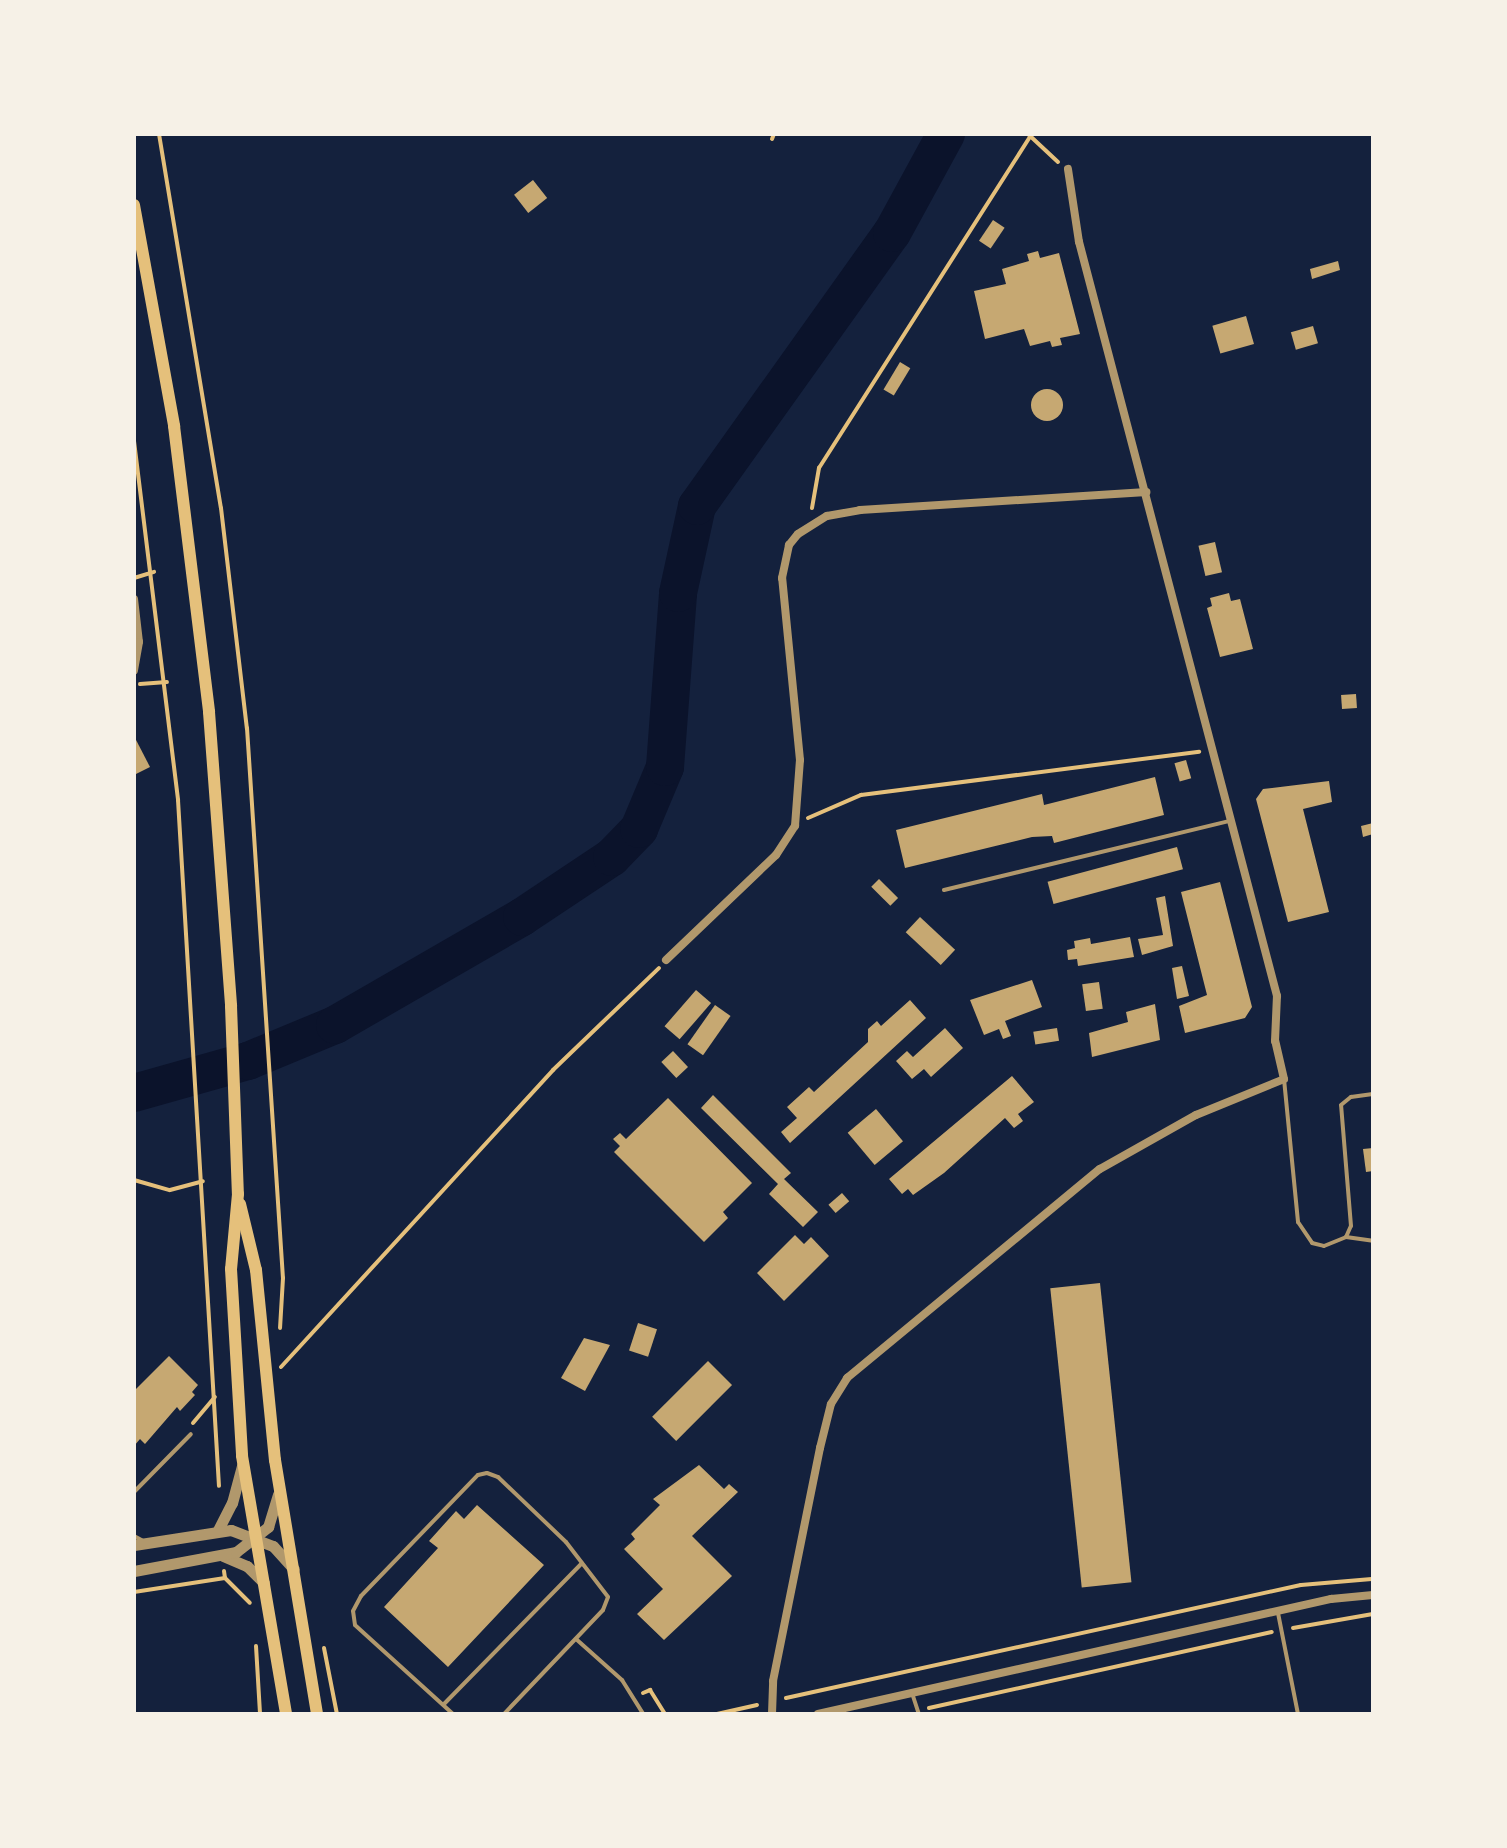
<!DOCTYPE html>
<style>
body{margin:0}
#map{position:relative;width:1507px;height:1848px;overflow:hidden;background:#14213d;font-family:Overpass,sans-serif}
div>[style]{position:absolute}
.river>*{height:38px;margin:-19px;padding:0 19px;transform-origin:19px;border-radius:19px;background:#0b132b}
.building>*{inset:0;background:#c6a872;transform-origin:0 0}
.round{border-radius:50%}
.path>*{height:4px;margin:-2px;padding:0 2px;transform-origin:2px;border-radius:2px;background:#e5c07b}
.service>*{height:4px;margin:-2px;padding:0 2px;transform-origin:2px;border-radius:2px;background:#b1986c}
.minor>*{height:8px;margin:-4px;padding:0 4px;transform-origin:4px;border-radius:4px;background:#b1986c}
.tertiary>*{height:11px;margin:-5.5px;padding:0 5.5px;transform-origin:5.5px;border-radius:5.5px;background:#b1986c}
.secondary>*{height:12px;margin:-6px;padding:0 6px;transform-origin:6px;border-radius:6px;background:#e5c07b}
span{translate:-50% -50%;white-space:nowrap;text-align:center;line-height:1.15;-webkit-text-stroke:8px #f6f1e7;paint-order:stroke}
.frame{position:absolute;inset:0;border:136px solid #f6f1e7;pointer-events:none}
</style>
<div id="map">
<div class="river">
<div style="left:134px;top:1093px;width:118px;rotate:-15.7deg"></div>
<div style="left:248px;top:1061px;width:94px;rotate:-22.5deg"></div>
<div style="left:335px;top:1025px;width:216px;rotate:-30deg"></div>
<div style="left:522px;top:917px;width:108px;rotate:-33.7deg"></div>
<div style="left:612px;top:857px;width:39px;rotate:-46deg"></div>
<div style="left:639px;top:829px;width:67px;rotate:-67.2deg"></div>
<div style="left:665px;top:767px;width:174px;rotate:-85.7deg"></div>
<div style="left:678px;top:593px;width:89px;rotate:-77.7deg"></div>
<div style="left:697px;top:506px;width:335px;rotate:-54.5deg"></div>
<div style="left:892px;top:233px;width:113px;rotate:-61.4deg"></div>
</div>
<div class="building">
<div style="left:533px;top:180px;width:23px;height:24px;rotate:52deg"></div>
<div style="left:993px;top:220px;width:14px;height:25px;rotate:34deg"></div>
<div style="clip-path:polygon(1038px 251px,1040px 258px,1059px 253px,1080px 334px,1060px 338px,1062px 345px,1052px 347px,1050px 341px,1030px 346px,1024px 329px,985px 339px,974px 291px,1006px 284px,1002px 269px,1029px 261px,1027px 254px)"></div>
<div style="clip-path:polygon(1338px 261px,1340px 270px,1312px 279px,1310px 269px)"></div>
<div style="left:1246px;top:316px;width:29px;height:35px;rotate:74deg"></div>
<div style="left:1313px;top:326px;width:18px;height:23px;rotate:74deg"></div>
<div style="left:900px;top:362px;width:12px;height:32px;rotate:31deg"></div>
<div class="round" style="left:1031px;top:389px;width:32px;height:32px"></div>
<div style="left:1215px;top:542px;width:31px;height:17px;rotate:77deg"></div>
<div style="clip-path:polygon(1229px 593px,1231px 601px,1240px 599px,1253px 649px,1220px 657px,1207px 608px,1212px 606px,1210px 598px)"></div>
<div style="left:1356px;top:694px;width:14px;height:15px;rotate:86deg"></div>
<div style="clip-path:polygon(134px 736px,150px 767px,134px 775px)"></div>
<div style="left:1186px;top:760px;width:19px;height:12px;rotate:74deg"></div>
<div style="clip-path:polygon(1155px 777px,1164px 815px,1054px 843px,1052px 836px,1032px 837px,905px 868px,896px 830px,1042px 794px,1044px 805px)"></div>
<div style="clip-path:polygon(1329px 781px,1332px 802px,1303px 809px,1329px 912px,1288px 922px,1256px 799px,1263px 789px)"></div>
<div style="clip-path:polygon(1373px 823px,1373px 834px,1363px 837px,1361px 826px)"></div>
<div style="left:1177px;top:847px;width:23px;height:134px;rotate:75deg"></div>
<div style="left:879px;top:879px;width:27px;height:11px;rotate:45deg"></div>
<div style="clip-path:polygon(1220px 882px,1252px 1007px,1245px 1018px,1185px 1033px,1179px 1006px,1207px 995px,1181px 892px)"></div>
<div style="clip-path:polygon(1165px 896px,1173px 946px,1142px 955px,1138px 939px,1163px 935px,1156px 898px)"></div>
<div style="left:920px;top:917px;width:48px;height:21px;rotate:43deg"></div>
<div style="clip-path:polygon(1130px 937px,1134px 957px,1078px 966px,1077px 959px,1068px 960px,1067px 950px,1075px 948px,1074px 941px,1090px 938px,1091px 944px)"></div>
<div style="clip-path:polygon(1182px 966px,1189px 996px,1177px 999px,1172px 968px)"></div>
<div style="clip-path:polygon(1032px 980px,1042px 1007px,1005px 1021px,1011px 1036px,1003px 1039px,999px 1029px,984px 1035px,970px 1000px)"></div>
<div style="left:1099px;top:982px;width:27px;height:17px;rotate:82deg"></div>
<div style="left:696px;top:990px;width:20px;height:48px;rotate:41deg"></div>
<div style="clip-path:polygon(910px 1000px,926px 1018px,790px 1143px,781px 1132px,797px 1118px,787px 1107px,809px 1087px,814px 1092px,868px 1042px,868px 1029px,877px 1021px,881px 1026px)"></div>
<div style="clip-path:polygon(1155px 1004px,1160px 1040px,1092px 1057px,1089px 1033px,1128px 1022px,1126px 1012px)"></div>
<div style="left:715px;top:1005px;width:19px;height:48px;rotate:35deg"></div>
<div style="clip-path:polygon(945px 1028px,963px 1048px,931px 1077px,924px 1069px,912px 1079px,896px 1061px,907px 1051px,913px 1057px)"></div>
<div style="left:1057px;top:1028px;width:13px;height:24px;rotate:81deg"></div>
<div style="left:673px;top:1051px;width:22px;height:16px;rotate:47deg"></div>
<div style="clip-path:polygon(1012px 1076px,1034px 1102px,1018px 1114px,1023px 1121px,1014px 1128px,1005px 1118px,944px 1173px,913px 1195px,908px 1189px,902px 1194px,889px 1179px)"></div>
<div style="clip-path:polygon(713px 1095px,791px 1173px,784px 1179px,818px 1212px,803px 1227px,769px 1194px,778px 1184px,701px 1108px)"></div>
<div style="clip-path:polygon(668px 1098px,752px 1183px,723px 1212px,728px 1218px,704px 1242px,614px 1152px,620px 1146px,613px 1139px,620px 1133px,626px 1139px)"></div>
<div style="left:876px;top:1109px;width:42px;height:37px;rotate:50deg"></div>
<div style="clip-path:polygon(1373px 1148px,1373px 1171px,1366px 1172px,1363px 1149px)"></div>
<div style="left:842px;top:1193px;width:11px;height:18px;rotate:49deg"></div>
<div style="clip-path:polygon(795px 1235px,804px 1244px,811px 1237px,829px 1256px,784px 1301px,757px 1273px)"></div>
<div style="left:1100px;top:1283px;width:301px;height:50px;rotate:84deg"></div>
<div style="left:638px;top:1323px;width:20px;height:29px;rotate:18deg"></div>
<div style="clip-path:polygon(584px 1338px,610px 1345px,585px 1391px,561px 1378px)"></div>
<div style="clip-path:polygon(169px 1356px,198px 1385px,192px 1392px,195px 1395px,180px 1411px,177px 1407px,145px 1444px,140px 1439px,134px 1446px,134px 1391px)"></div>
<div style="left:708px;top:1361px;width:34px;height:79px;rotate:45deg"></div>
<div style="clip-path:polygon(699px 1465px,724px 1489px,729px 1484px,738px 1492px,692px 1536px,732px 1576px,664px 1640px,637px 1614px,663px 1589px,624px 1549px,635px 1539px,631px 1534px,660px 1505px,653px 1499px)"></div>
<div style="clip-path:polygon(477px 1505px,544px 1565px,448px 1667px,384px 1607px,438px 1548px,429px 1541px,456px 1511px,464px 1519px)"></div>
</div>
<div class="path">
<div style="left:159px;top:134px;width:379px;rotate:80.6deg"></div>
<div style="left:221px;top:508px;width:222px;rotate:83.3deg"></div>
<div style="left:247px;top:728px;width:551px;rotate:86.26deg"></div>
<div style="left:283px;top:1278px;width:50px;rotate:93.4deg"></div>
<div style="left:1028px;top:134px;width:41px;rotate:43deg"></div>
<div style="left:772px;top:139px;width:5px;rotate:-68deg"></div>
<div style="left:134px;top:441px;width:362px;rotate:83deg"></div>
<div style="left:178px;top:800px;width:687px;rotate:86.58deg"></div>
<div style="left:812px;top:508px;width:41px;rotate:-80.1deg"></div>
<div style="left:819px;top:468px;width:393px;rotate:-57.5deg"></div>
<div style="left:134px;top:578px;width:21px;rotate:-17deg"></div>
<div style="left:140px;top:684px;width:27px;rotate:-4deg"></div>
<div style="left:808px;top:818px;width:58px;rotate:-23.5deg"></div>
<div style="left:861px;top:795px;width:341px;rotate:-7.3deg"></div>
<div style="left:134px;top:1180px;width:37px;rotate:16deg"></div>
<div style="left:170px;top:1190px;width:34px;rotate:-15deg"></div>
<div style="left:281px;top:1367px;width:403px;rotate:-47.5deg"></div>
<div style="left:553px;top:1070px;width:147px;rotate:-43.9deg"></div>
<div style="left:193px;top:1423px;width:34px;rotate:-50deg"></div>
<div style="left:224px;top:1571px;width:7px;rotate:82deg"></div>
<div style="left:225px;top:1578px;width:35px;rotate:45deg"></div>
<div style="left:134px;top:1592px;width:92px;rotate:-8.7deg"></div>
<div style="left:1293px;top:1628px;width:81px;rotate:-9.9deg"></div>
<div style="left:256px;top:1646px;width:68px;rotate:86.6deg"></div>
<div style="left:324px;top:1648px;width:67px;rotate:78.9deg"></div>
<div style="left:643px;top:1693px;width:8px;rotate:-23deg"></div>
<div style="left:650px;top:1690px;width:28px;rotate:58deg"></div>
<div style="left:786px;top:1698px;width:527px;rotate:-12.38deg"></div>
<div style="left:1301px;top:1585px;width:71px;rotate:-4.8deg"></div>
<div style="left:929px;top:1708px;width:351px;rotate:-12.5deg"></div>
<div style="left:717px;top:1714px;width:41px;rotate:-12.7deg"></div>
</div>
<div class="service">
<div style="left:944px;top:890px;width:294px;rotate:-13.6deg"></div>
<div style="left:1284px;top:1079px;width:144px;rotate:84.4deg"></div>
<div style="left:1298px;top:1222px;width:25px;rotate:56deg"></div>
<div style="left:1312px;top:1243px;width:12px;rotate:14deg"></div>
<div style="left:1324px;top:1246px;width:24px;rotate:-22deg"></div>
<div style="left:1346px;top:1237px;width:12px;rotate:-66deg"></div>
<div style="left:1351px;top:1226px;width:121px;rotate:-94.7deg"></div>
<div style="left:1341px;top:1105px;width:13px;rotate:-39deg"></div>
<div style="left:1351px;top:1097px;width:22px;rotate:-8deg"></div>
<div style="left:1346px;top:1237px;width:27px;rotate:8deg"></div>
<div style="left:134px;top:1492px;width:81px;rotate:-45.5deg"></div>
<div style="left:134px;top:1536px;width:10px;rotate:29deg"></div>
<div style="left:1278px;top:1613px;width:103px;rotate:78.8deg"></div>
<div style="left:576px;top:1639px;width:62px;rotate:41.7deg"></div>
<div style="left:622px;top:1680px;width:40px;rotate:58deg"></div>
<div style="left:912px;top:1693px;width:22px;rotate:72deg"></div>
<div style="left:444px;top:1704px;width:197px;rotate:-45.6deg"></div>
<div style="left:453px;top:1714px;width:132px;rotate:-137.8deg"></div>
<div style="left:355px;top:1625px;width:14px;rotate:-98deg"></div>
<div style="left:353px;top:1611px;width:17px;rotate:-62deg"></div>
<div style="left:361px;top:1596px;width:168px;rotate:-46deg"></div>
<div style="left:478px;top:1475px;width:9px;rotate:-13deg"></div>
<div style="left:487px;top:1473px;width:12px;rotate:20deg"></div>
<div style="left:498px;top:1477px;width:94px;rotate:43.7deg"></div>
<div style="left:566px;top:1542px;width:69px;rotate:52.6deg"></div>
<div style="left:608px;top:1597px;width:14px;rotate:111deg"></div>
<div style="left:603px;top:1610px;width:144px;rotate:133.6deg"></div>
</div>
<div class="minor">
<div style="left:134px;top:599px;width:43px;rotate:83.4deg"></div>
<div style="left:139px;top:642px;width:29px;rotate:100deg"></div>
<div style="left:666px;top:960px;width:152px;rotate:-43.7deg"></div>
<div style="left:776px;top:855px;width:35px;rotate:-57deg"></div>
<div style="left:795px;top:826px;width:66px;rotate:-85.7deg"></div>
<div style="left:800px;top:760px;width:183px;rotate:-95.6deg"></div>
<div style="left:782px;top:578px;width:34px;rotate:-78deg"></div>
<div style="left:789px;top:545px;width:14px;rotate:-51deg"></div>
<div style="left:798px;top:534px;width:34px;rotate:-32deg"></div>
<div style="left:827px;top:516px;width:34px;rotate:-10deg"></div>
<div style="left:860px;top:510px;width:287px;rotate:-3.6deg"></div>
<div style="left:772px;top:1714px;width:33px;rotate:-88deg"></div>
<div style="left:773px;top:1681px;width:238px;rotate:-78.6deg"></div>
<div style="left:820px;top:1448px;width:45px;rotate:-76deg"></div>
<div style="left:831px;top:1404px;width:31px;rotate:-58deg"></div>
<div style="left:847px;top:1378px;width:328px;rotate:-39.6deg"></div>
<div style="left:1100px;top:1169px;width:110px;rotate:-29.4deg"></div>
<div style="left:1196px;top:1115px;width:95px;rotate:-22.2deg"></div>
<div style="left:1284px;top:1079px;width:39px;rotate:-103deg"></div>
<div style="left:1275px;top:1041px;width:45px;rotate:-87.5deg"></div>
<div style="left:1277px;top:996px;width:780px;rotate:-104.71deg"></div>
<div style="left:1079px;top:242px;width:74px;rotate:-98.6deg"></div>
<div style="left:818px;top:1714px;width:526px;rotate:-12.64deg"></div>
<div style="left:1331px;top:1599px;width:42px;rotate:-5.4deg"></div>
</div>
<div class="tertiary">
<div style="left:218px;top:1530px;width:30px;rotate:-63deg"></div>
<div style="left:232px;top:1503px;width:39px;rotate:-75deg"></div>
<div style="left:134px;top:1545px;width:98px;rotate:-8.8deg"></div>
<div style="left:231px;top:1530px;width:45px;rotate:20.9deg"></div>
<div style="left:273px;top:1546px;width:31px;rotate:48deg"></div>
<div style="left:223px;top:1556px;width:26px;rotate:23deg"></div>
<div style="left:247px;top:1566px;width:24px;rotate:45deg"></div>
<div style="left:134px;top:1571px;width:104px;rotate:-10.6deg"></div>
<div style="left:236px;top:1552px;width:41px;rotate:-38deg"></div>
<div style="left:268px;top:1527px;width:34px;rotate:-73deg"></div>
</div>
<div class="secondary">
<div style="left:134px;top:205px;width:225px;rotate:79.7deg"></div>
<div style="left:174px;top:426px;width:288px;rotate:83deg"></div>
<div style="left:209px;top:712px;width:295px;rotate:85.7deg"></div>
<div style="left:231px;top:1006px;width:188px;rotate:87.9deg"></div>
<div style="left:238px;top:1194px;width:75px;rotate:95.3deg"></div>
<div style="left:231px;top:1269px;width:187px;rotate:86.6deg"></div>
<div style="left:242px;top:1456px;width:262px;rotate:80.3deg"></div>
<div style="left:240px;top:1204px;width:68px;rotate:76.4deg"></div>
<div style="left:256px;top:1270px;width:191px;rotate:84.3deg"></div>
<div style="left:275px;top:1460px;width:257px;rotate:80.6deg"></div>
</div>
<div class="frame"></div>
</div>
